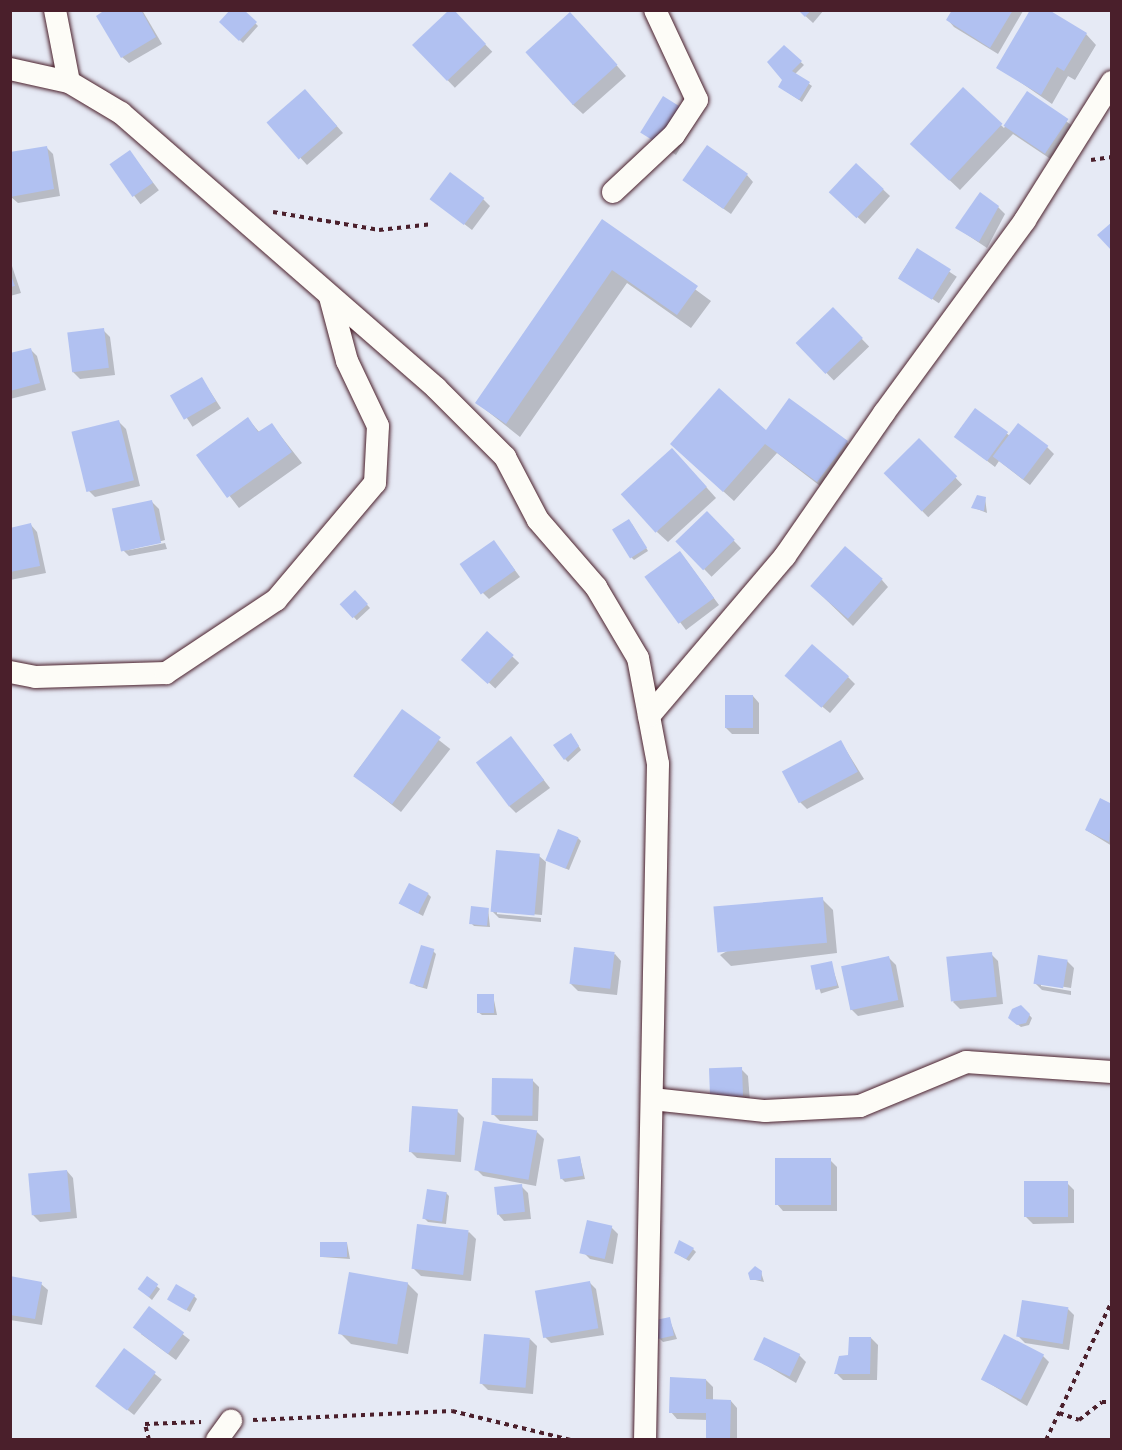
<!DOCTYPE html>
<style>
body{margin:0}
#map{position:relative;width:1122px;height:1450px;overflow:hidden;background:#e6eaf5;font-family:"Indie Flower",sans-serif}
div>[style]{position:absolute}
.shadow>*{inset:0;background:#0003;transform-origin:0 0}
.building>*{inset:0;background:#b1c1f1;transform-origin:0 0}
.path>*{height:4px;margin-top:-2px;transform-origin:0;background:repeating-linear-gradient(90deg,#4a1f2b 0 4.5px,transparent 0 9px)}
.roads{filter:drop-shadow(0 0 2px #4a1f2b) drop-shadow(0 0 2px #4a1f2b)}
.street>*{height:22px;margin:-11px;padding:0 11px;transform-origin:11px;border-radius:11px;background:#fdfcf7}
span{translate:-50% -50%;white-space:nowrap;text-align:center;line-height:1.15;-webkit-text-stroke:4.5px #fdfcf7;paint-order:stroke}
.frame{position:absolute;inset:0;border:12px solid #4a1f2b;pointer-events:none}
</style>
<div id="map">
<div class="shadow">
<div style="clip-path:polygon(108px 10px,142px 10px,162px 44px,129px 63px,122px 57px)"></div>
<div style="clip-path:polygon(242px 10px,258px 26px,243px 43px,221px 22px)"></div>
<div style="left:452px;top:10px;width:58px;height:52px;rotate:46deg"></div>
<div style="clip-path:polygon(799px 10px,824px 10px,813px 23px)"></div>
<div style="clip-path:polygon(953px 10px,1022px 10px,1023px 11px,998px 54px,954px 27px,948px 20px)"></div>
<div style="clip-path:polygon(581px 25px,626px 76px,583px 114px,572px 104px)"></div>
<div style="clip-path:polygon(1086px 34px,1096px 45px,1075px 80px,1068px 76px,1052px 104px,998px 67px)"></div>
<div style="clip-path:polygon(784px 47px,804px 65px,795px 74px,812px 86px,802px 102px,780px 87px,784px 79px)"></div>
<div style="clip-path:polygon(963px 89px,1004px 128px,1027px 93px,1074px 127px,1052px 160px,1013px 134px,960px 190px,923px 155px)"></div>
<div style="clip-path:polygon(312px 98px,343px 133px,307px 165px,269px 123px)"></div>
<div style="clip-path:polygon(696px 121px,676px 155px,643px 133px)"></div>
<div style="clip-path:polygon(46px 147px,53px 154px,60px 196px,18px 203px,11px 197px)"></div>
<div style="left:130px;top:152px;width:48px;height:23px;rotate:53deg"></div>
<div style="clip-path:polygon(857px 165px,890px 196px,865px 224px,838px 199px)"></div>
<div style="clip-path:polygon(747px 175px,753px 182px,731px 214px,691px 186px)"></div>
<div style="clip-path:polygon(432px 199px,483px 199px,490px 206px,472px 230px)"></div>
<div style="clip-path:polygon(998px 207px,1005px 214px,987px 248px,957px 228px)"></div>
<div style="clip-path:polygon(602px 221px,711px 301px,691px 328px,627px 283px,520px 437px,477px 403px)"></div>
<div style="left:917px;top:250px;width:48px;height:32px;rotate:34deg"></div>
<div style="clip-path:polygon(10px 260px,21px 293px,10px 296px)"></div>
<div style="left:833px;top:309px;width:52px;height:49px;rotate:46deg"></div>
<div style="clip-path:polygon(103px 330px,110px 337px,115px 375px,80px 379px,73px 372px)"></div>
<div style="clip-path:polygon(30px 349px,37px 356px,46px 390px,10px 399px,10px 354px)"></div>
<div style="left:202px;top:379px;width:35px;height:34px;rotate:57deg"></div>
<div style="clip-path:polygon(975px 410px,1010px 436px,1047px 447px,1054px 454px,1030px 485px,999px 461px,995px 467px,956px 437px)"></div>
<div style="clip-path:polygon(248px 419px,260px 433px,272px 425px,302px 463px,239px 508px,198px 455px)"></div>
<div style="clip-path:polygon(119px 422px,126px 429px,140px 486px,95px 497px,89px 491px)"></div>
<div style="clip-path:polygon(766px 432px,847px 442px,857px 453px,828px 492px,777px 453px,734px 501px,682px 454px)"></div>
<div style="left:919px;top:440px;width:62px;height:47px;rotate:46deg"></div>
<div style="clip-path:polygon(682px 460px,716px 498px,668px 542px,657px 532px)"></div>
<div style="clip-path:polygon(985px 498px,987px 513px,972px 507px)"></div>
<div style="clip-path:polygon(152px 502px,159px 509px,165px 540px,125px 551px,165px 543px,167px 549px,129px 556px,122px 549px)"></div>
<div style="left:707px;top:513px;width:49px;height:41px;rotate:46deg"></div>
<div style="clip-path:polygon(632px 524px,648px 551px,634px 560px,631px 557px)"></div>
<div style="clip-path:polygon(31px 525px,37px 532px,46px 573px,10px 580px,10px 529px)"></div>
<div style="clip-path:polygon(494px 542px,520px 577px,489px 599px,482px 592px)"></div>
<div style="clip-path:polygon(686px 560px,719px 605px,686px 630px,647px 578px)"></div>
<div style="clip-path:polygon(882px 580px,888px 587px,853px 626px,811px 585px)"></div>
<div style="left:355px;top:592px;width:22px;height:18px;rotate:47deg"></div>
<div style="left:487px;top:633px;width:44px;height:35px;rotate:43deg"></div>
<div style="clip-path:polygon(848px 677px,855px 684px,830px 713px,794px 683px)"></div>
<div style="clip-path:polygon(753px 696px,759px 703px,759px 734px,732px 734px,725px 727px)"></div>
<div style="left:403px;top:712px;width:60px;height:80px;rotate:38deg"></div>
<div style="clip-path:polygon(571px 734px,581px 750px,568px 762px,565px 759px)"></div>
<div style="clip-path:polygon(511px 738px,550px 788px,516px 813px,509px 806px)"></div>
<div style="clip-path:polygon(841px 742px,864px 779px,807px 809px,800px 802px)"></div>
<div style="clip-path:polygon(1112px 806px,1112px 846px,1086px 830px)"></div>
<div style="clip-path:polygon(578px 838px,581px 841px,569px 870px,549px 861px)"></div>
<div style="clip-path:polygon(539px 856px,546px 862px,542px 915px,497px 911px,497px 914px,541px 918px,541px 922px,499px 918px,492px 911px)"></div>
<div style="clip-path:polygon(428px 894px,431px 897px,423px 916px,401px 904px)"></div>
<div style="clip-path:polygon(822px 899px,833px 910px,837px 953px,731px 966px,720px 955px)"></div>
<div style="clip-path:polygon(488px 909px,490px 927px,474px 926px,471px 923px)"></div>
<div style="clip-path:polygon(433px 951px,436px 954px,427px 989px,416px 986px,413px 983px)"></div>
<div style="clip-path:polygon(615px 954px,621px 961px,617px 995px,578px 991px,571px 984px)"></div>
<div style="clip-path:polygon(991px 954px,998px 961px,1003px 1004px,960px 1009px,953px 1002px)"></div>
<div style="clip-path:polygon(889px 958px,896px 965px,904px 1007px,858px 1016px,851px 1009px)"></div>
<div style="clip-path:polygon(1067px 961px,1074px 968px,1071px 988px,1041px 983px,1041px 986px,1071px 991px,1071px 995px,1042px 990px,1035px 983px)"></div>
<div style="left:831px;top:963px;width:26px;height:19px;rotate:72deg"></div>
<div style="clip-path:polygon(493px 995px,497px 1015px,482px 1015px,478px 1012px)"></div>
<div style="clip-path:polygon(1021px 1006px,1032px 1018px,1029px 1025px,1021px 1027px,1013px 1021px)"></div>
<div style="clip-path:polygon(741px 1069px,748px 1076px,750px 1102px,719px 1104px)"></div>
<div style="clip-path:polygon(532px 1080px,539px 1087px,538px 1121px,500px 1121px,493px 1114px)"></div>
<div style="clip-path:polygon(457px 1111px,464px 1118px,461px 1162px,417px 1158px,411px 1152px)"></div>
<div style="clip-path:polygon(537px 1132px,544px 1139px,536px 1186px,483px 1176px,476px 1169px)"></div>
<div style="clip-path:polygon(580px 1158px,585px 1179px,565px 1182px,562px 1179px)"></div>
<div style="clip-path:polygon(830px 1160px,837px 1167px,837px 1211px,783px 1211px,777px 1204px)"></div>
<div style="clip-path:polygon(67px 1171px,73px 1178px,77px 1218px,40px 1222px,33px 1215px)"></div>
<div style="clip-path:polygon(1067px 1183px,1074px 1190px,1074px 1223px,1033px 1224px,1026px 1217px)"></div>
<div style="clip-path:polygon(521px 1186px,528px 1193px,531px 1219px,504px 1221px,498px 1214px)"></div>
<div style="clip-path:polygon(446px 1193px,449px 1196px,446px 1224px,428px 1222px,425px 1219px)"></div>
<div style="clip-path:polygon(611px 1227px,618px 1234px,613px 1264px,590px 1259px,583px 1252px)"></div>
<div style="clip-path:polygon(469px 1232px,476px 1239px,471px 1281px,421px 1276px,414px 1269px)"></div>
<div style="clip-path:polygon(347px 1243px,350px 1259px,322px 1257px)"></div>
<div style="clip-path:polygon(693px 1249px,696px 1252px,689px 1261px,679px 1255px)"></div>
<div style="clip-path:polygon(761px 1272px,764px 1282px,751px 1279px)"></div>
<div style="clip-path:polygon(10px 1278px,41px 1284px,48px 1290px,42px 1325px,10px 1320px)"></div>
<div style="clip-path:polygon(147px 1278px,160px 1289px,152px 1300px,143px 1292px)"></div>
<div style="clip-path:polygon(589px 1282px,596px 1289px,604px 1335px,551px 1343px,544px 1336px)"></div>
<div style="clip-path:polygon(407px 1283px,418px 1294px,408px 1354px,351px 1344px,341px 1334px)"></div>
<div style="clip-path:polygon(194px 1296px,197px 1299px,190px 1312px,170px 1300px)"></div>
<div style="clip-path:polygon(149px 1308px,190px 1340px,176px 1360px,141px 1334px)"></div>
<div style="clip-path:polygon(1067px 1308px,1074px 1315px,1069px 1350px,1025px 1343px,1018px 1336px)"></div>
<div style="clip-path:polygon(669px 1318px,677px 1339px,663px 1342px,660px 1339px)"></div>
<div style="clip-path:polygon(871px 1338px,878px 1345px,877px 1380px,843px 1380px,836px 1373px)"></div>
<div style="clip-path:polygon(530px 1339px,537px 1346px,533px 1394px,488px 1390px,481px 1383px)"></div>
<div style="left:124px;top:1350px;width:48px;height:45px;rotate:38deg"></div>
<div style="clip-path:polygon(799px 1355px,806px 1362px,796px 1383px,755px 1359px)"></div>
<div style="clip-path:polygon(1043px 1356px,1049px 1362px,1027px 1406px,982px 1379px)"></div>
<div style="clip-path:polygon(706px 1380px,713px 1387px,713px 1401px,731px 1401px,737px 1408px,737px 1440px,707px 1440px,708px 1420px,677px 1419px,671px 1412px)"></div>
</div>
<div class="building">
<div style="clip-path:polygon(105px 10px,141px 10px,156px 37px,121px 58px,96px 16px)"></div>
<div style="clip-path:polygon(230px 10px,244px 10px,257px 22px,239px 41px,219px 22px)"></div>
<div style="clip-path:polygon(449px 10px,454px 10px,486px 44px,447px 81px,412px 45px)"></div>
<div style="clip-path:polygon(798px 10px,811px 10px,805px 17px)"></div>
<div style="clip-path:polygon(952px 10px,1013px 10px,990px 48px,946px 20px)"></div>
<div style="clip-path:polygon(1030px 10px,1049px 10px,1087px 33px,1064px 71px,1057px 67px,1041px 95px,996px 68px)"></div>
<div style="left:570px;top:12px;width:71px;height:60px;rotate:48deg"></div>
<div style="clip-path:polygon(784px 45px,802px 61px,792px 71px,810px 82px,799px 100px,778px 87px,782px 80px,767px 62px)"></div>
<div style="left:963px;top:87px;width:54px;height:78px;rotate:43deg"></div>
<div style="left:305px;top:89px;width:49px;height:51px;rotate:49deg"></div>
<div style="left:1027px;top:91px;width:50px;height:42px;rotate:34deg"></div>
<div style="left:663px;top:96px;width:32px;height:43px;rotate:32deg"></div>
<div style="left:707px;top:145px;width:50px;height:43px;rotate:35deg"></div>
<div style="clip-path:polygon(47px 146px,54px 189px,10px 197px,10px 152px)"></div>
<div style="left:130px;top:150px;width:40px;height:25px;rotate:55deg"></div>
<div style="left:856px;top:163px;width:38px;height:40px;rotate:43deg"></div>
<div style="left:450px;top:172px;width:43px;height:34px;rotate:37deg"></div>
<div style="clip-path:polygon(980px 192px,999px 206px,979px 242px,955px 228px)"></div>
<div style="clip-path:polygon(602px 219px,698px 286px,677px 315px,612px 270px,506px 424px,475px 403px)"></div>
<div style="clip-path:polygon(1112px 222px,1112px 251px,1097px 235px)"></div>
<div style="left:917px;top:248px;width:40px;height:36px;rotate:32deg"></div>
<div style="clip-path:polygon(10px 273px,15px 286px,10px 287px)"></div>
<div style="left:833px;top:307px;width:43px;height:52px;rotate:46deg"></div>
<div style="left:104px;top:328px;width:40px;height:37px;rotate:83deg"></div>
<div style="clip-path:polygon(31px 348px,40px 383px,10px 391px,10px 353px)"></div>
<div style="left:202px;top:377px;width:28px;height:37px;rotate:60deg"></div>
<div style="clip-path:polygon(719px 388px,766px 430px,789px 398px,848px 441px,817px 482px,765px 444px,723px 492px,670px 444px)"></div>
<div style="left:975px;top:408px;width:41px;height:36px;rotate:36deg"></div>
<div style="clip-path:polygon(248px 417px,258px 432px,272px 423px,292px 452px,227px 498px,196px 455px)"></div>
<div style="left:119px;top:420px;width:62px;height:49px;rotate:76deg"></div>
<div style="left:1018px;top:423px;width:38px;height:42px;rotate:37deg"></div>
<div style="left:919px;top:438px;width:54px;height:50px;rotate:45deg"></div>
<div style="left:672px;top:448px;width:52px;height:69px;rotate:48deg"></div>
<div style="clip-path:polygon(977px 495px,986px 497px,984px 511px,971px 508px)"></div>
<div style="left:152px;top:500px;width:44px;height:41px;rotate:78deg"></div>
<div style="left:707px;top:511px;width:40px;height:44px;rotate:46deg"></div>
<div style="left:629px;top:519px;width:34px;height:20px;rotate:58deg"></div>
<div style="clip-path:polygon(31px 523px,40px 566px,10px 572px,10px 528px)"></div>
<div style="left:494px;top:540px;width:37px;height:42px;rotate:55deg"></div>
<div style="left:845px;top:546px;width:50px;height:53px;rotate:41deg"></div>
<div style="left:680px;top:551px;width:58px;height:44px;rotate:54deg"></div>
<div style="left:355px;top:590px;width:19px;height:21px;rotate:47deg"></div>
<div style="left:487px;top:631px;width:36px;height:39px;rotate:42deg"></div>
<div style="left:812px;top:644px;width:49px;height:42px;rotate:41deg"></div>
<div style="left:725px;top:695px;width:28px;height:33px"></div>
<div style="left:402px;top:709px;width:48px;height:83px;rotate:36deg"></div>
<div style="clip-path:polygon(571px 733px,579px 746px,564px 760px,553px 745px)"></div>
<div style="left:511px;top:736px;width:55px;height:44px;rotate:53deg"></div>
<div style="left:841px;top:740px;width:36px;height:67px;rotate:62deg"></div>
<div style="clip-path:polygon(1100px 798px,1112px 804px,1109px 842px,1085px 830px)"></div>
<div style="left:558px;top:829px;width:22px;height:34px;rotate:22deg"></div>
<div style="left:496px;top:850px;width:44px;height:62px;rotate:5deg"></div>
<div style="left:409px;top:883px;width:22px;height:23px;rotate:27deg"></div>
<div style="left:823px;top:897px;width:46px;height:110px;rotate:85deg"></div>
<div style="left:471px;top:906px;width:18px;height:18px;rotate:6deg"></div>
<div style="left:421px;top:945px;width:14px;height:40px;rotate:17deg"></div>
<div style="left:574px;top:947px;width:41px;height:37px;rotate:7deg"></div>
<div style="left:992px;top:952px;width:45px;height:46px;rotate:84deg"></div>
<div style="left:1038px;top:955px;width:30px;height:29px;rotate:9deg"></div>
<div style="left:889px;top:956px;width:45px;height:49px;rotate:78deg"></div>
<div style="left:832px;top:961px;width:25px;height:22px;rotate:78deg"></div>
<div style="left:477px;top:994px;width:17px;height:19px"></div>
<div style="clip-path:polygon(1021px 1005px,1030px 1014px,1026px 1023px,1017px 1025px,1008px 1018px,1012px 1009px)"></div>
<div style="left:742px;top:1067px;width:29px;height:33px;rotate:88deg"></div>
<div style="left:492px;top:1078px;width:41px;height:37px;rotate:1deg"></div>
<div style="left:412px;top:1106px;width:46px;height:46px;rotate:4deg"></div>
<div style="left:483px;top:1121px;width:55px;height:50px;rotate:10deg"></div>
<div style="left:580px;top:1156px;width:20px;height:23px;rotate:81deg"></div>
<div style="left:775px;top:1158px;width:56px;height:47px"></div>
<div style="left:67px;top:1170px;width:42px;height:39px;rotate:85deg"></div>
<div style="left:1068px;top:1181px;width:36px;height:44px;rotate:90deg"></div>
<div style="left:522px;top:1184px;width:28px;height:28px;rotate:84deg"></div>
<div style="left:427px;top:1189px;width:20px;height:30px;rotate:9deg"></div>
<div style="left:587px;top:1220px;width:26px;height:34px;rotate:13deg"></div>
<div style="left:417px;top:1224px;width:52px;height:45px;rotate:7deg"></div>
<div style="clip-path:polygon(679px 1240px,694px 1248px,686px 1259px,674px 1253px)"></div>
<div style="left:320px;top:1242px;width:27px;height:15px"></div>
<div style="clip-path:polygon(755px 1266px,762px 1271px,761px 1280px,750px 1280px,748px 1273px)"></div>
<div style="left:349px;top:1272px;width:60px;height:63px;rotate:10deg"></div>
<div style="clip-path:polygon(10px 1276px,42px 1282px,35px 1319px,10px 1315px)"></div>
<div style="left:147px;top:1276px;width:14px;height:16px;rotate:36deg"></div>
<div style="left:590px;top:1281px;width:48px;height:56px;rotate:80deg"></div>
<div style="left:176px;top:1284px;width:22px;height:18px;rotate:30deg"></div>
<div style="left:1022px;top:1300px;width:47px;height:37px;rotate:9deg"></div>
<div style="left:149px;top:1306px;width:44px;height:27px;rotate:37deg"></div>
<div style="left:670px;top:1317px;width:19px;height:16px;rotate:78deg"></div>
<div style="left:484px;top:1334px;width:46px;height:50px;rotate:5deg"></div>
<div style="left:1004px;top:1334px;width:45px;height:51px;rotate:27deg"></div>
<div style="left:764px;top:1337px;width:40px;height:25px;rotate:25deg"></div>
<div style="clip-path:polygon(849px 1337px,871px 1337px,870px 1374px,834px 1374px,839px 1356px,848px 1355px)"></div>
<div style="left:124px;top:1348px;width:40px;height:48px;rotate:37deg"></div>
<div style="clip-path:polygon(670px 1377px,706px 1379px,706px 1399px,731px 1400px,730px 1440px,706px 1440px,706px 1413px,669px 1413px)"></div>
</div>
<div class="path">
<div style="left:1091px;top:160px;width:21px;rotate:-8deg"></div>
<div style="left:273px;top:212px;width:108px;rotate:9.6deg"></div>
<div style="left:379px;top:230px;width:54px;rotate:-6.3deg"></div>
<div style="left:1059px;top:1413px;width:21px;rotate:19deg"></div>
<div style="left:1079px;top:1420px;width:29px;rotate:-38deg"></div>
<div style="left:1102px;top:1402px;width:10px"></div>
<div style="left:253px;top:1420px;width:199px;rotate:-2.6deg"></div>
<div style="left:452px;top:1411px;width:122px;rotate:13.7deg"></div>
<div style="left:149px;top:1440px;width:16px;rotate:-104deg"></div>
<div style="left:145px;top:1424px;width:56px;rotate:-2deg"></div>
<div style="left:1046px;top:1440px;width:154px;rotate:-64.6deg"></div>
</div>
<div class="roads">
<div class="street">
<div style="left:55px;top:10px;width:73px;rotate:79deg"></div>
<div style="left:10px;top:69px;width:60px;rotate:12.4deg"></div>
<div style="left:69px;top:82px;width:61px;rotate:30.8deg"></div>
<div style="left:121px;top:113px;width:418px;rotate:41.1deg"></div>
<div style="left:436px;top:388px;width:98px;rotate:45deg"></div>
<div style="left:505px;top:457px;width:71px;rotate:62.4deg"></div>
<div style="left:538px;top:520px;width:89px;rotate:49.1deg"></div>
<div style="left:596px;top:587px;width:82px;rotate:59.4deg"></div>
<div style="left:638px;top:658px;width:108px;rotate:79.3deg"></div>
<div style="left:658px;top:764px;width:676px;rotate:91.1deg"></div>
<div style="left:613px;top:192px;width:83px;rotate:-43.1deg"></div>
<div style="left:674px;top:135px;width:42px;rotate:-56.7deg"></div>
<div style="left:697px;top:100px;width:99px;rotate:-115deg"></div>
<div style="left:10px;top:672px;width:25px;rotate:11deg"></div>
<div style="left:35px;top:677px;width:131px;rotate:-1.7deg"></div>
<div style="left:166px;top:673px;width:132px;rotate:-33.6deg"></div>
<div style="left:276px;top:600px;width:153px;rotate:-49.8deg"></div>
<div style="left:375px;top:483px;width:57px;rotate:-87deg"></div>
<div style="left:378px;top:426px;width:72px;rotate:-115.5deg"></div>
<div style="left:347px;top:361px;width:66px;rotate:-104.9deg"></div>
<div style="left:649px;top:716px;width:210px;rotate:-49.6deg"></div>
<div style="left:785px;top:556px;width:174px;rotate:-55.3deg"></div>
<div style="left:884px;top:413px;width:239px;rotate:-53.8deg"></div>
<div style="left:1025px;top:220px;width:163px;rotate:-57.8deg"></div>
<div style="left:652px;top:1099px;width:114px;rotate:6.1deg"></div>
<div style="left:765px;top:1111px;width:95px;rotate:-3deg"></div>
<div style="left:860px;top:1106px;width:115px;rotate:-22.5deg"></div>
<div style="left:966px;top:1062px;width:146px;rotate:3.9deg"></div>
<div style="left:217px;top:1440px;width:24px;rotate:-54deg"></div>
</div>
</div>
<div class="frame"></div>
</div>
